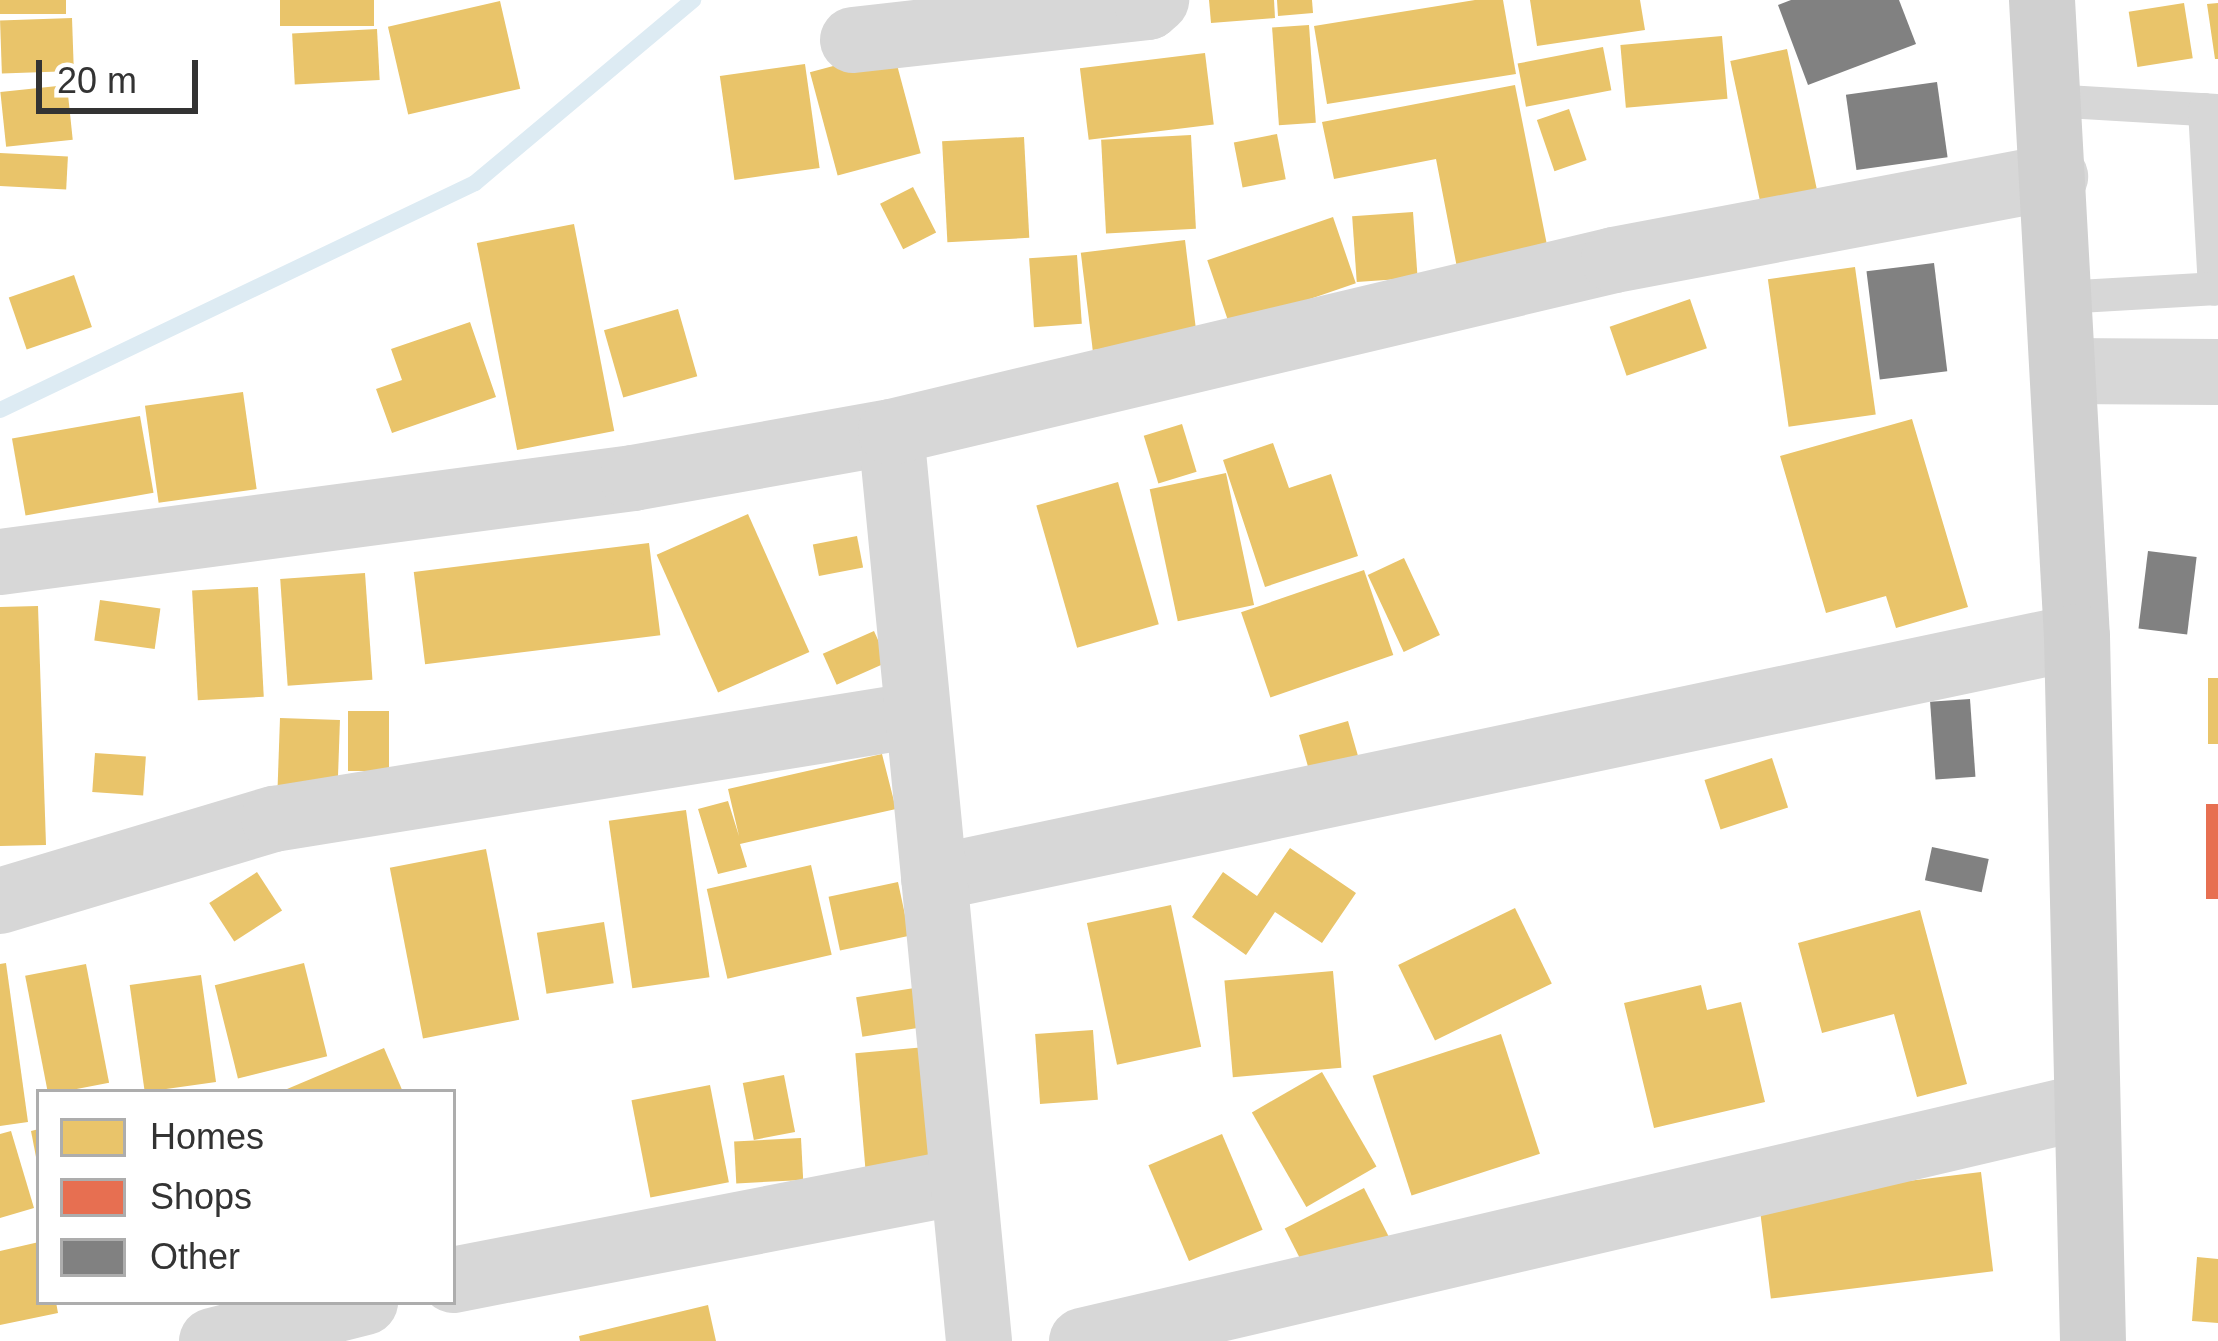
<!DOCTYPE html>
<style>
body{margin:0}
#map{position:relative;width:2218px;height:1341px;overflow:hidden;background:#fff;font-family:Arial,sans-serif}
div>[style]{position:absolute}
.homes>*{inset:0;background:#e9c46a;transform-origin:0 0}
.shops>*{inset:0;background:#e76f51;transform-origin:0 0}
.stream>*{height:16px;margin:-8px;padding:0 8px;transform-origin:8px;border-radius:8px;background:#ddebf3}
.building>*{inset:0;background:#818181;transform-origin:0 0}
.service>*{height:33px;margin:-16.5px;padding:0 16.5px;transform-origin:16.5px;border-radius:16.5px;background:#d7d7d7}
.minor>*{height:66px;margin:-33px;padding:0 33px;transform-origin:33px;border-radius:33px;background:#d7d7d7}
.secondary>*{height:66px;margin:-33px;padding:0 33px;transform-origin:33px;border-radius:33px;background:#d0d0d0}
span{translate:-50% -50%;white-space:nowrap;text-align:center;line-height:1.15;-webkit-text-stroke:12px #fff;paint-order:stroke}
.legend{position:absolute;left:36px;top:1089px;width:420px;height:216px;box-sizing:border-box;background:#fff;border:3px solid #adadad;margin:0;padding:15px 21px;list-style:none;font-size:36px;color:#333}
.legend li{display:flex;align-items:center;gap:24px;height:60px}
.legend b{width:60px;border:3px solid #adadad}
.scale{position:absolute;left:36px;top:60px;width:162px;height:54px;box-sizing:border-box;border:6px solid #333;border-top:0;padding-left:15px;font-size:36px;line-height:42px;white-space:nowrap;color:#333;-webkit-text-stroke:9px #fff;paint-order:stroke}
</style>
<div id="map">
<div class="homes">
<div style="left:0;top:0;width:66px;height:14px"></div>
<div style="left:280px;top:0;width:94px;height:26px"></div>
<div style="clip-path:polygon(1209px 0,1274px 0,1275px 18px,1211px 23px)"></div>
<div style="clip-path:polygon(1277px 0,1312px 0,1313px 13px,1278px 16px)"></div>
<div style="clip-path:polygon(1475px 0,1503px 0,1516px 74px,1327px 104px,1314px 26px)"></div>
<div style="clip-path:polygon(1530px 0,1640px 0,1645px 30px,1537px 46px)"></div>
<div style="left:500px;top:1px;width:90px;height:115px;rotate:77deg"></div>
<div style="left:2184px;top:3px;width:56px;height:56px;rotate:81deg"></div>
<div style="clip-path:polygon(2218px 3px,2218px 59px,2215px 59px,2207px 4px)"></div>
<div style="left:72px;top:18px;width:53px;height:72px;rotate:88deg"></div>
<div style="left:1309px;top:25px;width:98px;height:37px;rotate:86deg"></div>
<div style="left:377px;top:29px;width:51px;height:85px;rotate:87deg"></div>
<div style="left:1722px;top:36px;width:63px;height:102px;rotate:85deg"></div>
<div style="left:1603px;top:47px;width:44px;height:87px;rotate:79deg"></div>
<div style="left:1787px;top:49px;width:144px;height:58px;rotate:78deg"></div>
<div style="left:893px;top:50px;width:107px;height:86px;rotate:75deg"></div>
<div style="left:1205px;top:53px;width:72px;height:126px;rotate:83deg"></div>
<div style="left:805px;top:64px;width:105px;height:86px;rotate:82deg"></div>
<div style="left:67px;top:85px;width:55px;height:67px;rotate:84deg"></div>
<div style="clip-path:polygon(1515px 85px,1550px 260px,1459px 278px,1436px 159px,1334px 179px,1322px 122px)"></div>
<div style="left:1569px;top:109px;width:54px;height:34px;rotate:71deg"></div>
<div style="left:1277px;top:134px;width:46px;height:44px;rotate:79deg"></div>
<div style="left:1191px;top:135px;width:94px;height:90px;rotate:87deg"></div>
<div style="left:1024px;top:137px;width:101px;height:82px;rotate:87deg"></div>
<div style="left:0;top:153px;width:68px;height:33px;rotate:3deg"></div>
<div style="left:913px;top:187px;width:51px;height:37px;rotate:63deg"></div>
<div style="left:1413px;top:212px;width:66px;height:61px;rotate:86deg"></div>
<div style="left:1333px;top:217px;width:70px;height:133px;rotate:71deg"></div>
<div style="left:574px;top:224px;width:211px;height:99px;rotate:79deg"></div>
<div style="left:1185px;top:240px;width:98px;height:105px;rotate:83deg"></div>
<div style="left:1077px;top:255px;width:69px;height:48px;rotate:86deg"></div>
<div style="left:1855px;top:267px;width:149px;height:88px;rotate:82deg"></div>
<div style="left:74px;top:275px;width:55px;height:69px;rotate:71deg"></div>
<div style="left:1690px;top:299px;width:52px;height:85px;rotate:71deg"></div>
<div style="left:678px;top:309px;width:70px;height:77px;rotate:74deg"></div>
<div style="clip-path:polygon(470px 322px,496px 397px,392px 433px,376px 389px,402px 380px,391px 349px)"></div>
<div style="left:243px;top:392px;width:98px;height:99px;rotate:82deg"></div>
<div style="left:140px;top:416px;width:78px;height:130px;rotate:80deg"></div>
<div style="clip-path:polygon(1912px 419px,1968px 607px,1896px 628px,1886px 596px,1826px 613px,1780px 456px)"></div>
<div style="left:1182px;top:424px;width:50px;height:40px;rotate:73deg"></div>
<div style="clip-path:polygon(1273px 443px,1289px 488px,1331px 474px,1358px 556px,1265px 587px,1223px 460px)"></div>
<div style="left:1226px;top:473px;width:135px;height:78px;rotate:78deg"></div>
<div style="left:1118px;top:482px;width:148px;height:85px;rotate:74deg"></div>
<div style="left:748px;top:514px;width:151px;height:100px;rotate:66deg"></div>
<div style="left:857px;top:536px;width:32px;height:45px;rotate:79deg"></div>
<div style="left:649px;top:543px;width:93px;height:237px;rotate:83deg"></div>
<div style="left:1404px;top:558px;width:85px;height:40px;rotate:65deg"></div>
<div style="left:1364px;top:570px;width:90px;height:130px;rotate:71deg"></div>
<div style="left:365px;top:573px;width:107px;height:85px;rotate:86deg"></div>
<div style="left:258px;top:587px;width:110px;height:66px;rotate:87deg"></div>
<div style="left:100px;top:600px;width:61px;height:41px;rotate:8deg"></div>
<div style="clip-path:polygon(38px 606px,46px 845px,0 846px,0 607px)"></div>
<div style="left:874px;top:631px;width:34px;height:56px;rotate:66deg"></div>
<div style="left:2208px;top:678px;width:10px;height:66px"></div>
<div style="left:348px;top:711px;width:41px;height:60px"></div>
<div style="left:280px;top:718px;width:60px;height:85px;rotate:2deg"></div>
<div style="left:1348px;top:721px;width:47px;height:51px;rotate:74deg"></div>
<div style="left:95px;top:753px;width:51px;height:39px;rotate:4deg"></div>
<div style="clip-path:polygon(882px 754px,896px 809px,740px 844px,747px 867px,718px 874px,698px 809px,728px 801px,739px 836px,728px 789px)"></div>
<div style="left:1772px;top:758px;width:52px;height:71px;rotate:72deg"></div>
<div style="left:686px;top:810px;width:169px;height:78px;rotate:82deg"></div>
<div style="clip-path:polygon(1290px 848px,1356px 893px,1322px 943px,1275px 912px,1246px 955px,1192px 917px,1223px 872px,1257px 896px)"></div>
<div style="left:486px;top:849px;width:174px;height:98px;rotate:79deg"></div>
<div style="left:811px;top:865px;width:92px;height:107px;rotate:77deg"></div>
<div style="left:257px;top:872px;width:46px;height:57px;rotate:57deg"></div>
<div style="left:898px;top:882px;width:55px;height:71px;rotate:78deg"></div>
<div style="left:1171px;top:905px;width:145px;height:86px;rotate:78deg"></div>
<div style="left:1515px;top:908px;width:84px;height:130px;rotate:64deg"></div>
<div style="clip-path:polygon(1920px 910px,1967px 1084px,1917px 1097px,1894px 1014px,1822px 1033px,1798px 943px)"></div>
<div style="left:604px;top:922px;width:62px;height:68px;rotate:81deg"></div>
<div style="clip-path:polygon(6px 963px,28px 1122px,0 1126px,0 964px)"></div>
<div style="left:304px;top:963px;width:96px;height:92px;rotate:76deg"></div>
<div style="left:86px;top:964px;width:121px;height:62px;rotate:79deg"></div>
<div style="left:1333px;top:971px;width:97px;height:109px;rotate:85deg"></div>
<div style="left:201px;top:975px;width:108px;height:72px;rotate:82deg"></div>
<div style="left:946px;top:983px;width:40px;height:91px;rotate:81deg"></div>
<div style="clip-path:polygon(1701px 985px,1707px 1010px,1741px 1002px,1765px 1102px,1654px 1128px,1624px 1003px)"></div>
<div style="left:1093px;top:1030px;width:70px;height:58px;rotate:86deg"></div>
<div style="left:1501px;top:1034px;width:126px;height:135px;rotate:72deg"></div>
<div style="left:937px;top:1046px;width:121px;height:82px;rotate:85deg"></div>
<div style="clip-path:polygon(384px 1048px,403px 1092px,280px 1092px)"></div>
<div style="left:1322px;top:1072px;width:109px;height:81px;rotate:60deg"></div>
<div style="left:784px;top:1075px;width:58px;height:42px;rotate:79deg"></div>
<div style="left:710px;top:1085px;width:99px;height:80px;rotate:79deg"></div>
<div style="clip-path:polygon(39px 1129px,39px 1162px,37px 1162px,31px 1131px)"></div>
<div style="clip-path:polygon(11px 1131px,34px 1208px,0 1218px,0 1134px)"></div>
<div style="left:1222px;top:1134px;width:104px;height:80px;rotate:67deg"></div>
<div style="left:801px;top:1138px;width:42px;height:67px;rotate:87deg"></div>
<div style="left:1981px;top:1172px;width:100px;height:224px;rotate:83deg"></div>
<div style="left:1364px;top:1188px;width:64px;height:89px;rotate:63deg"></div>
<div style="clip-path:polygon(39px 1242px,39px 1302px,56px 1302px,58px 1313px,0 1325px,0 1251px)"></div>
<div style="clip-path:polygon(2197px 1257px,2218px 1259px,2218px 1323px,2192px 1321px)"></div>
<div style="clip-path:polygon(708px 1305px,716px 1341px,580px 1341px,579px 1336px)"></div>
</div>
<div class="shops">
<div style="left:2206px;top:804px;width:12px;height:95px"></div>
</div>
<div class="stream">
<div style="left:0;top:410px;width:526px;rotate:-25.54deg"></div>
<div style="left:475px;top:183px;width:285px;rotate:-40deg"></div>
</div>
<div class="building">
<div style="clip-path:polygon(1791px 0,1899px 0,1916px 44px,1808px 85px,1778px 5px)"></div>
<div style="left:1937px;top:82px;width:76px;height:92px;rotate:82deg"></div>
<div style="left:1934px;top:263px;width:109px;height:68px;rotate:83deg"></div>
<div style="left:2148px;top:551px;width:49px;height:78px;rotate:7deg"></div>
<div style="left:1970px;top:699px;width:78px;height:40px;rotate:86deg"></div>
<div style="left:1932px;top:847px;width:58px;height:34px;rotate:12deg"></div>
</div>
<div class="service">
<div style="left:2049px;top:100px;width:169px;rotate:3.4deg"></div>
<div style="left:2204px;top:109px;width:180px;rotate:86.8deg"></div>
<div style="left:2061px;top:297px;width:157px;rotate:-3.3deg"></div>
</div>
<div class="minor">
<div style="left:853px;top:40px;width:297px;rotate:-6.4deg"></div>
<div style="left:1148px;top:7px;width:11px;rotate:-41deg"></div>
<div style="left:2065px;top:371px;width:153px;rotate:0.4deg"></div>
<div style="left:0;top:562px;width:639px;rotate:-7.56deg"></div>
<div style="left:633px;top:478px;width:262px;rotate:-10.1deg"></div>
<div style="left:934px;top:878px;width:1168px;rotate:-11.91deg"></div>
<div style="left:0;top:901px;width:286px;rotate:-16.7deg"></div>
<div style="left:274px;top:819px;width:651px;rotate:-9.19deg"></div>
<div style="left:453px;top:1280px;width:515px;rotate:-10.96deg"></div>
<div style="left:212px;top:1341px;width:158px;rotate:-14.3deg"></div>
<div style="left:979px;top:1341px;width:913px;rotate:-95.53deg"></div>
<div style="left:891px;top:432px;width:743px;rotate:-13.38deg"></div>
<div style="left:1614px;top:260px;width:449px;rotate:-10.7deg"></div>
<div style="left:1082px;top:1341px;width:1028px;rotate:-13.16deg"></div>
</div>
<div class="secondary">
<div style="left:2042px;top:0;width:638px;rotate:86.86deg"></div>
<div style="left:2077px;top:637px;width:704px;rotate:88.7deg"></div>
</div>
<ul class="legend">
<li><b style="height:33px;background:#e9c46a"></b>Homes</li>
<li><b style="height:33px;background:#e76f51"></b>Shops</li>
<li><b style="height:33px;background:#818181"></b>Other</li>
</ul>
<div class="scale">20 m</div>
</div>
